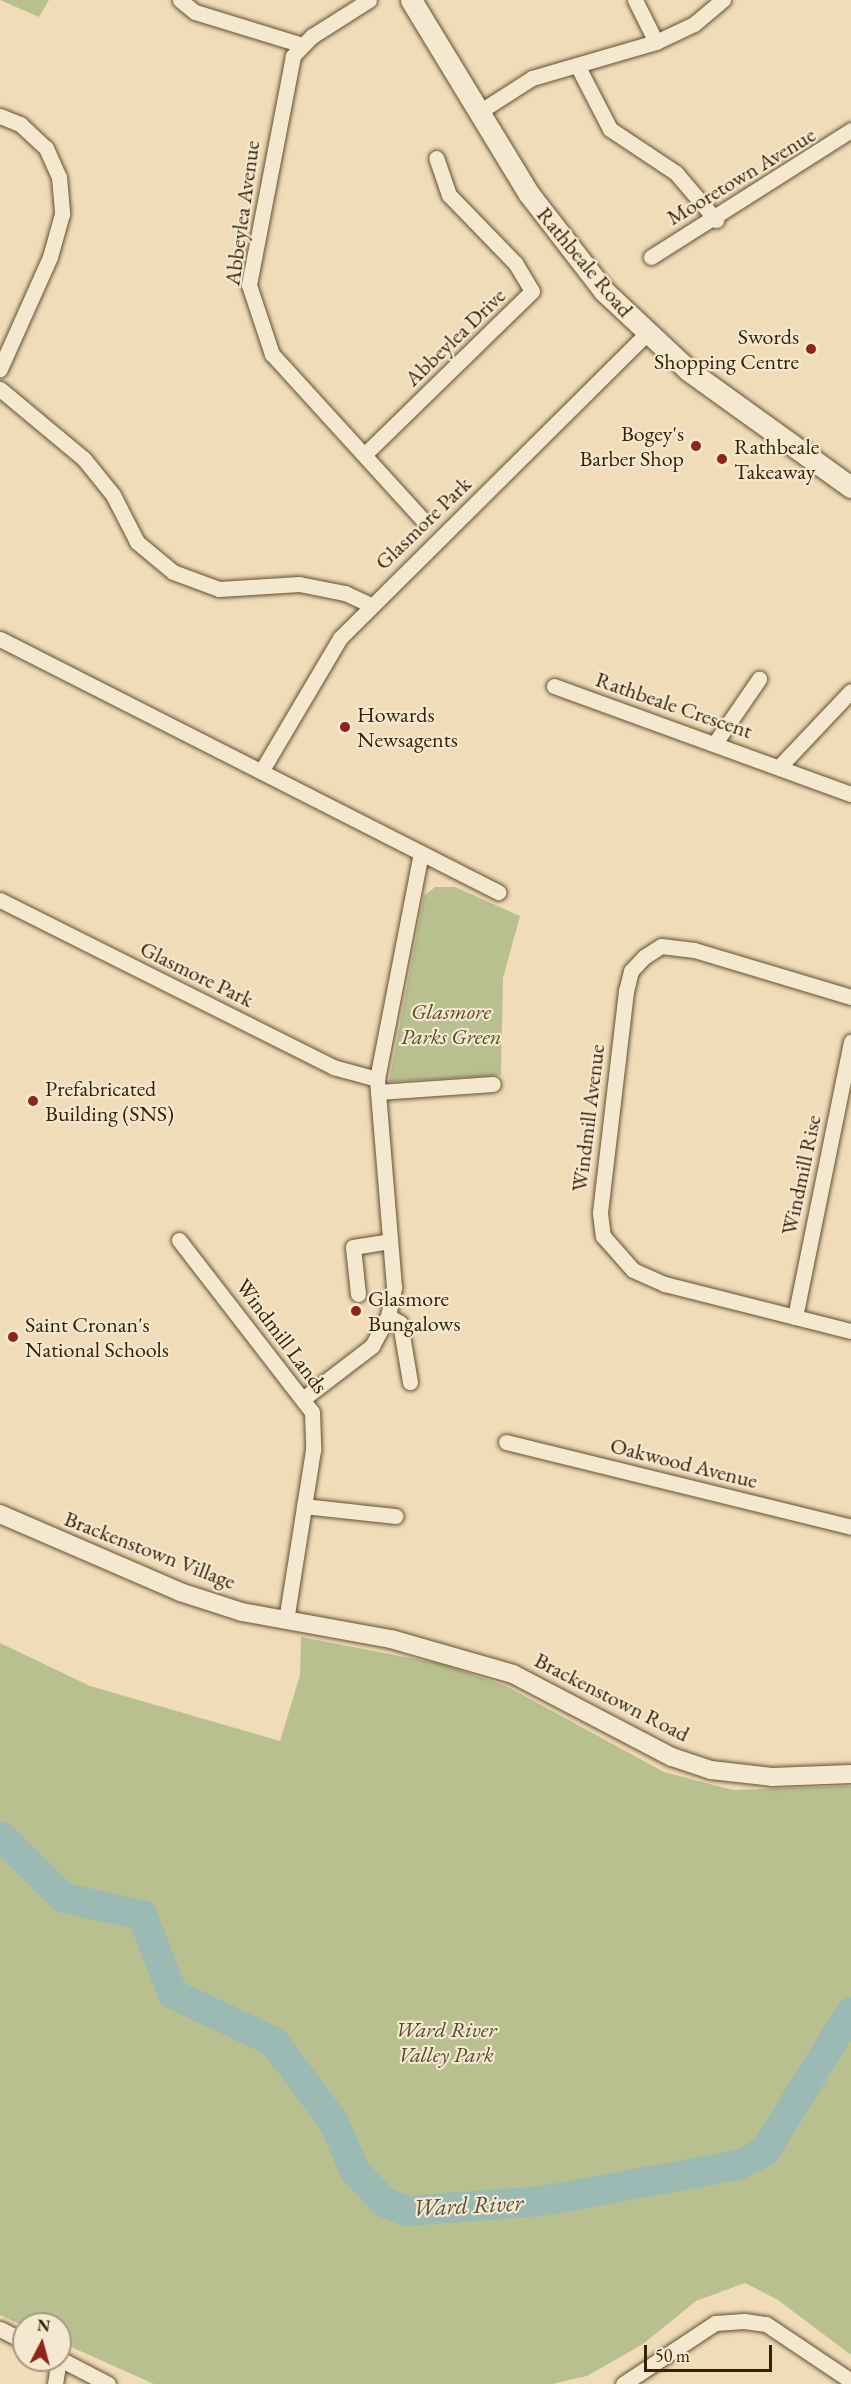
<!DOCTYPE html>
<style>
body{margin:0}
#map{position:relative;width:851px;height:2384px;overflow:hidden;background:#f0dcb8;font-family:"EB Garamond",serif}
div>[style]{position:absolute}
.green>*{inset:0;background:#b9c08f}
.river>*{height:30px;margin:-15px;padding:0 15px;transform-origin:15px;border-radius:15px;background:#9bbab4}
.roads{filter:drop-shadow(0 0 2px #645030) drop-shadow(0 0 2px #645030)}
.minor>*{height:15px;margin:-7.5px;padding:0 7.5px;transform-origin:7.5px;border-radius:7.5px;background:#f5e8d1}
.tertiary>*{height:18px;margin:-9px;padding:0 9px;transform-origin:9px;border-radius:9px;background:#f5e8d1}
.secondary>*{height:21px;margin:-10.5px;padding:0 10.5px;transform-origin:10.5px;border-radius:10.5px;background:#f5e8d1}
.dots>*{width:16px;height:16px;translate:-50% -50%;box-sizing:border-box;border:3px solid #f5e8d1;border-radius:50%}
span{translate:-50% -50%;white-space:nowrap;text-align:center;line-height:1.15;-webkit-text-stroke:4.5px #f5e8d1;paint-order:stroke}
.street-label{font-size:22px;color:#352103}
.poi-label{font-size:22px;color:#352103}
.right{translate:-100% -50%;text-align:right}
.left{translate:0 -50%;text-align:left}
.park-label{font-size:22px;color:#564926;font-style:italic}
.water-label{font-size:24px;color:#544f38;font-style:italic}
.north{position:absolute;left:12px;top:2312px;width:60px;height:60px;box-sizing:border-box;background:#f5e8d1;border:2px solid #a8987f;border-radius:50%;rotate:6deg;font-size:16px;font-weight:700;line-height:24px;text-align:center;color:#352103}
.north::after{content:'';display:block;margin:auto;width:21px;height:27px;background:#8f2418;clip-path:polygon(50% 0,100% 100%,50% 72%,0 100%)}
.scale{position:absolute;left:644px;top:2345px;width:128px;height:27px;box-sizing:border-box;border:3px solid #352103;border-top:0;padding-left:8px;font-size:18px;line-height:21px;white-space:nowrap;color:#352103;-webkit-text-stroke:4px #f5e8d1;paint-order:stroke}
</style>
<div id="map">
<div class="green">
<div style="clip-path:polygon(0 0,49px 0,39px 17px)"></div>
<div style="clip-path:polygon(435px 887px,455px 887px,520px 916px,503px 978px,501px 1075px,389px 1082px,424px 896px)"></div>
<div style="clip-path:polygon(301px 1637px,441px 1664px,506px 1686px,664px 1772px,733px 1790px,851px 1786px,851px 2355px,778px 2300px,745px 2283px,696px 2301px,643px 2344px,587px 2376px,552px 2384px,154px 2384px,60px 2342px,60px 2324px,24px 2326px,0 2315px,0 1643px,90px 1686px,280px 1741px,300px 1675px)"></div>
</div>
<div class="river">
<div style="left:0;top:1836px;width:89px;rotate:44.1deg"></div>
<div style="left:64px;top:1898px;width:80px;rotate:12.3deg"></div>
<div style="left:142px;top:1915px;width:85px;rotate:68.6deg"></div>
<div style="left:173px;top:1994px;width:112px;rotate:25.4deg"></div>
<div style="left:274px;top:2042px;width:99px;rotate:53.2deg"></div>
<div style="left:333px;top:2121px;width:55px;rotate:66.3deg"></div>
<div style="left:355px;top:2171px;width:42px;rotate:46.9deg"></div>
<div style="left:384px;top:2202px;width:24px;rotate:22deg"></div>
<div style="left:406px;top:2211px;width:136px;rotate:-4.2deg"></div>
<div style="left:542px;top:2201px;width:200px;rotate:-10.4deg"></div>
<div style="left:739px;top:2165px;width:30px;rotate:-28deg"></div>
<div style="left:765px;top:2151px;width:163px;rotate:-58.3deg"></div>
</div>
<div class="roads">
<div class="minor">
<div style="left:180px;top:0;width:19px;rotate:39deg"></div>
<div style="left:195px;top:12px;width:112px;rotate:17.1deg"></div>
<div style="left:369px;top:0;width:67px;rotate:147.7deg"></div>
<div style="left:312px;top:36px;width:28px;rotate:134deg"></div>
<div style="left:293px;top:56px;width:233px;rotate:100.9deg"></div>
<div style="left:249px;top:285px;width:73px;rotate:71.6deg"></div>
<div style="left:272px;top:354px;width:223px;rotate:47.7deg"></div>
<div style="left:635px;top:0;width:47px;rotate:63.4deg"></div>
<div style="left:577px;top:65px;width:72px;rotate:62.7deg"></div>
<div style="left:610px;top:129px;width:79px;rotate:33.7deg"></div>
<div style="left:676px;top:173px;width:62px;rotate:49.6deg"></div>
<div style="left:479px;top:112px;width:63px;rotate:-32.7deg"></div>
<div style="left:532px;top:78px;width:129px;rotate:-16.2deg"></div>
<div style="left:656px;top:42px;width:42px;rotate:-25.3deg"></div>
<div style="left:694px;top:24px;width:38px;rotate:-40deg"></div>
<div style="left:0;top:116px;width:22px;rotate:22deg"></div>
<div style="left:20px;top:124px;width:35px;rotate:43deg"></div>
<div style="left:46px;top:148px;width:32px;rotate:66deg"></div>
<div style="left:59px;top:177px;width:37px;rotate:85deg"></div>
<div style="left:62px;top:214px;width:45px;rotate:105.6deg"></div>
<div style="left:50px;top:257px;width:123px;rotate:114.1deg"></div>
<div style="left:651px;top:257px;width:237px;rotate:-32.4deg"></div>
<div style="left:0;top:389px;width:109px;rotate:39.8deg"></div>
<div style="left:84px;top:459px;width:46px;rotate:51.1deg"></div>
<div style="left:113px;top:495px;width:53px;rotate:62.9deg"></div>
<div style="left:137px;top:542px;width:47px;rotate:39.8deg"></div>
<div style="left:173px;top:572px;width:49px;rotate:20.3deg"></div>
<div style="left:219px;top:589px;width:80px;rotate:-3.6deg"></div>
<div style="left:299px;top:584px;width:47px;rotate:11.1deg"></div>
<div style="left:345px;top:593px;width:29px;rotate:25deg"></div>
<div style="left:365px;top:454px;width:233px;rotate:-44.3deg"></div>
<div style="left:532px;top:291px;width:33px;rotate:-121deg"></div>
<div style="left:515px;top:263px;width:95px;rotate:-134.1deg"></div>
<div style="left:449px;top:195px;width:39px;rotate:-109deg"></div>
<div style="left:0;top:639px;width:559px;rotate:26.93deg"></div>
<div style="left:554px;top:686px;width:316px;rotate:20deg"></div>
<div style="left:715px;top:743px;width:78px;rotate:-55.5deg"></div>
<div style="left:780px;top:766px;width:103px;rotate:-46.6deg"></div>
<div style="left:262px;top:770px;width:153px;rotate:-59.4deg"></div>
<div style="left:340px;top:638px;width:431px;rotate:-44.8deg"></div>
<div style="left:0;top:900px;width:373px;rotate:26.6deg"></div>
<div style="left:333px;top:1067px;width:46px;rotate:15.3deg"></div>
<div style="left:851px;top:997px;width:164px;rotate:-163.3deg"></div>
<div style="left:694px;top:950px;width:33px;rotate:-173deg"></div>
<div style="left:661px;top:946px;width:20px;rotate:147deg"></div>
<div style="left:644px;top:957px;width:19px;rotate:133deg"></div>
<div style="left:631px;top:971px;width:21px;rotate:104deg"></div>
<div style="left:626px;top:991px;width:224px;rotate:96.7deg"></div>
<div style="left:600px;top:1213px;width:23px;rotate:83deg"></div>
<div style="left:603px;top:1236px;width:45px;rotate:48.6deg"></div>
<div style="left:633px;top:1270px;width:35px;rotate:24deg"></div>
<div style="left:665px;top:1284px;width:192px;rotate:14.2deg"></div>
<div style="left:378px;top:1092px;width:115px;rotate:-4deg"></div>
<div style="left:179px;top:1240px;width:217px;rotate:52.3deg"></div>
<div style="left:312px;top:1412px;width:38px;rotate:88deg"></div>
<div style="left:313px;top:1450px;width:172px;rotate:99deg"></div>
<div style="left:358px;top:1294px;width:47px;rotate:-96.1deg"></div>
<div style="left:353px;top:1247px;width:37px;rotate:-9deg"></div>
<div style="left:388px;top:1316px;width:14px;rotate:30deg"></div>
<div style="left:400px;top:1323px;width:60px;rotate:80.4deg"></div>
<div style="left:795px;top:1317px;width:281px;rotate:-78.5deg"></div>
<div style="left:304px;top:1398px;width:86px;rotate:-37.4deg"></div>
<div style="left:372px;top:1346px;width:34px;rotate:-62deg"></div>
<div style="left:388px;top:1316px;width:30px;rotate:-78deg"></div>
<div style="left:394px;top:1287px;width:209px;rotate:-94.7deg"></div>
<div style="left:377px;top:1079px;width:230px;rotate:-79deg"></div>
<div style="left:506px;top:1442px;width:355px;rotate:13.8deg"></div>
<div style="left:304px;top:1506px;width:92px;rotate:6.3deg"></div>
<div style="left:0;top:2329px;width:27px;rotate:27deg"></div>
<div style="left:60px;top:2359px;width:54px;rotate:27.5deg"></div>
<div style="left:55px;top:2384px;width:24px;rotate:-81deg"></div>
<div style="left:623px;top:2384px;width:110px;rotate:-33.5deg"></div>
<div style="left:715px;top:2323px;width:29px;rotate:-4deg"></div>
<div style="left:744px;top:2321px;width:22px;rotate:8deg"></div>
<div style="left:766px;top:2324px;width:102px;rotate:33.8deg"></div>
</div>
<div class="tertiary">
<div style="left:0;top:1514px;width:196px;rotate:23.4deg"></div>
<div style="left:180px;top:1592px;width:65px;rotate:17.9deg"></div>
<div style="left:242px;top:1612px;width:151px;rotate:10.3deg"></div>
<div style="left:391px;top:1639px;width:127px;rotate:16deg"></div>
<div style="left:513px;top:1674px;width:179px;rotate:27.6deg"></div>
<div style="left:672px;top:1757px;width:41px;rotate:18.4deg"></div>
<div style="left:711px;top:1770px;width:61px;rotate:6.5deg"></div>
<div style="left:772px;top:1777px;width:79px;rotate:-2.2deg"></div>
</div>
<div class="secondary">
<div style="left:411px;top:0;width:227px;rotate:58.7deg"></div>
<div style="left:529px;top:194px;width:123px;rotate:52.3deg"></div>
<div style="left:604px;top:291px;width:115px;rotate:43.2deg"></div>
<div style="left:688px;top:370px;width:201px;rotate:35.7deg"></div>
</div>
</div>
<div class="dots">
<div style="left:811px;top:349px;background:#8f2418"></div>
<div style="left:696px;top:446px;background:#8f2418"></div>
<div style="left:722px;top:459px;background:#8f2418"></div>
<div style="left:345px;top:727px;background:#8f2418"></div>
<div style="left:33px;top:1101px;background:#8f2418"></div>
<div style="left:356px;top:1311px;background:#8f2418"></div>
<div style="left:13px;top:1337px;background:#8f2418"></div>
</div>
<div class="street-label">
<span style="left:741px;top:176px;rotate:-31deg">Mooretown Avenue</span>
<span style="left:242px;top:213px;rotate:-82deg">Abbeylea Avenue</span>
<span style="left:585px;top:262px;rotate:50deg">Rathbeale Road</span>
<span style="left:455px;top:337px;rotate:-44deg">Abbeylea Drive</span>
<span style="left:423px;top:523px;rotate:-44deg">Glasmore Park</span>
<span style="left:674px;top:705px;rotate:19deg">Rathbeale Crescent</span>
<span style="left:197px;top:974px;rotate:26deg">Glasmore Park</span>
<span style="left:588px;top:1118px;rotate:-83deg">Windmill Avenue</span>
<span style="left:801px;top:1175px;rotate:-78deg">Windmill Rise</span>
<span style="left:282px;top:1336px;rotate:53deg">Windmill Lands</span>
<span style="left:684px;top:1463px;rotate:14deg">Oakwood Avenue</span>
<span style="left:150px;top:1550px;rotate:21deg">Brackenstown Village</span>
<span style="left:612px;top:1697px;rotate:27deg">Brackenstown Road</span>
</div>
<div class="poi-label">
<span class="right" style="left:799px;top:349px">Swords<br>Shopping Centre</span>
<span class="right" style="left:684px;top:446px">Bogey's<br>Barber Shop</span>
<span class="left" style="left:734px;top:459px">Rathbeale<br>Takeaway</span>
<span class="left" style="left:357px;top:727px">Howards<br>Newsagents</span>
<span class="left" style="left:45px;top:1101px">Prefabricated<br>Building (SNS)</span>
<span class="left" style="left:368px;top:1311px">Glasmore<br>Bungalows</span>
<span class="left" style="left:25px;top:1337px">Saint Cronan's<br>National Schools</span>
</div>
<div class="park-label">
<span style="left:451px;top:1024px">Glasmore<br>Parks Green</span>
<span style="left:446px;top:2042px">Ward River<br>Valley Park</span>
</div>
<div class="water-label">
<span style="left:468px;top:2205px;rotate:-3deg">Ward River</span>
</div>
<div class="north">N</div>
<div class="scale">50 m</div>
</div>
